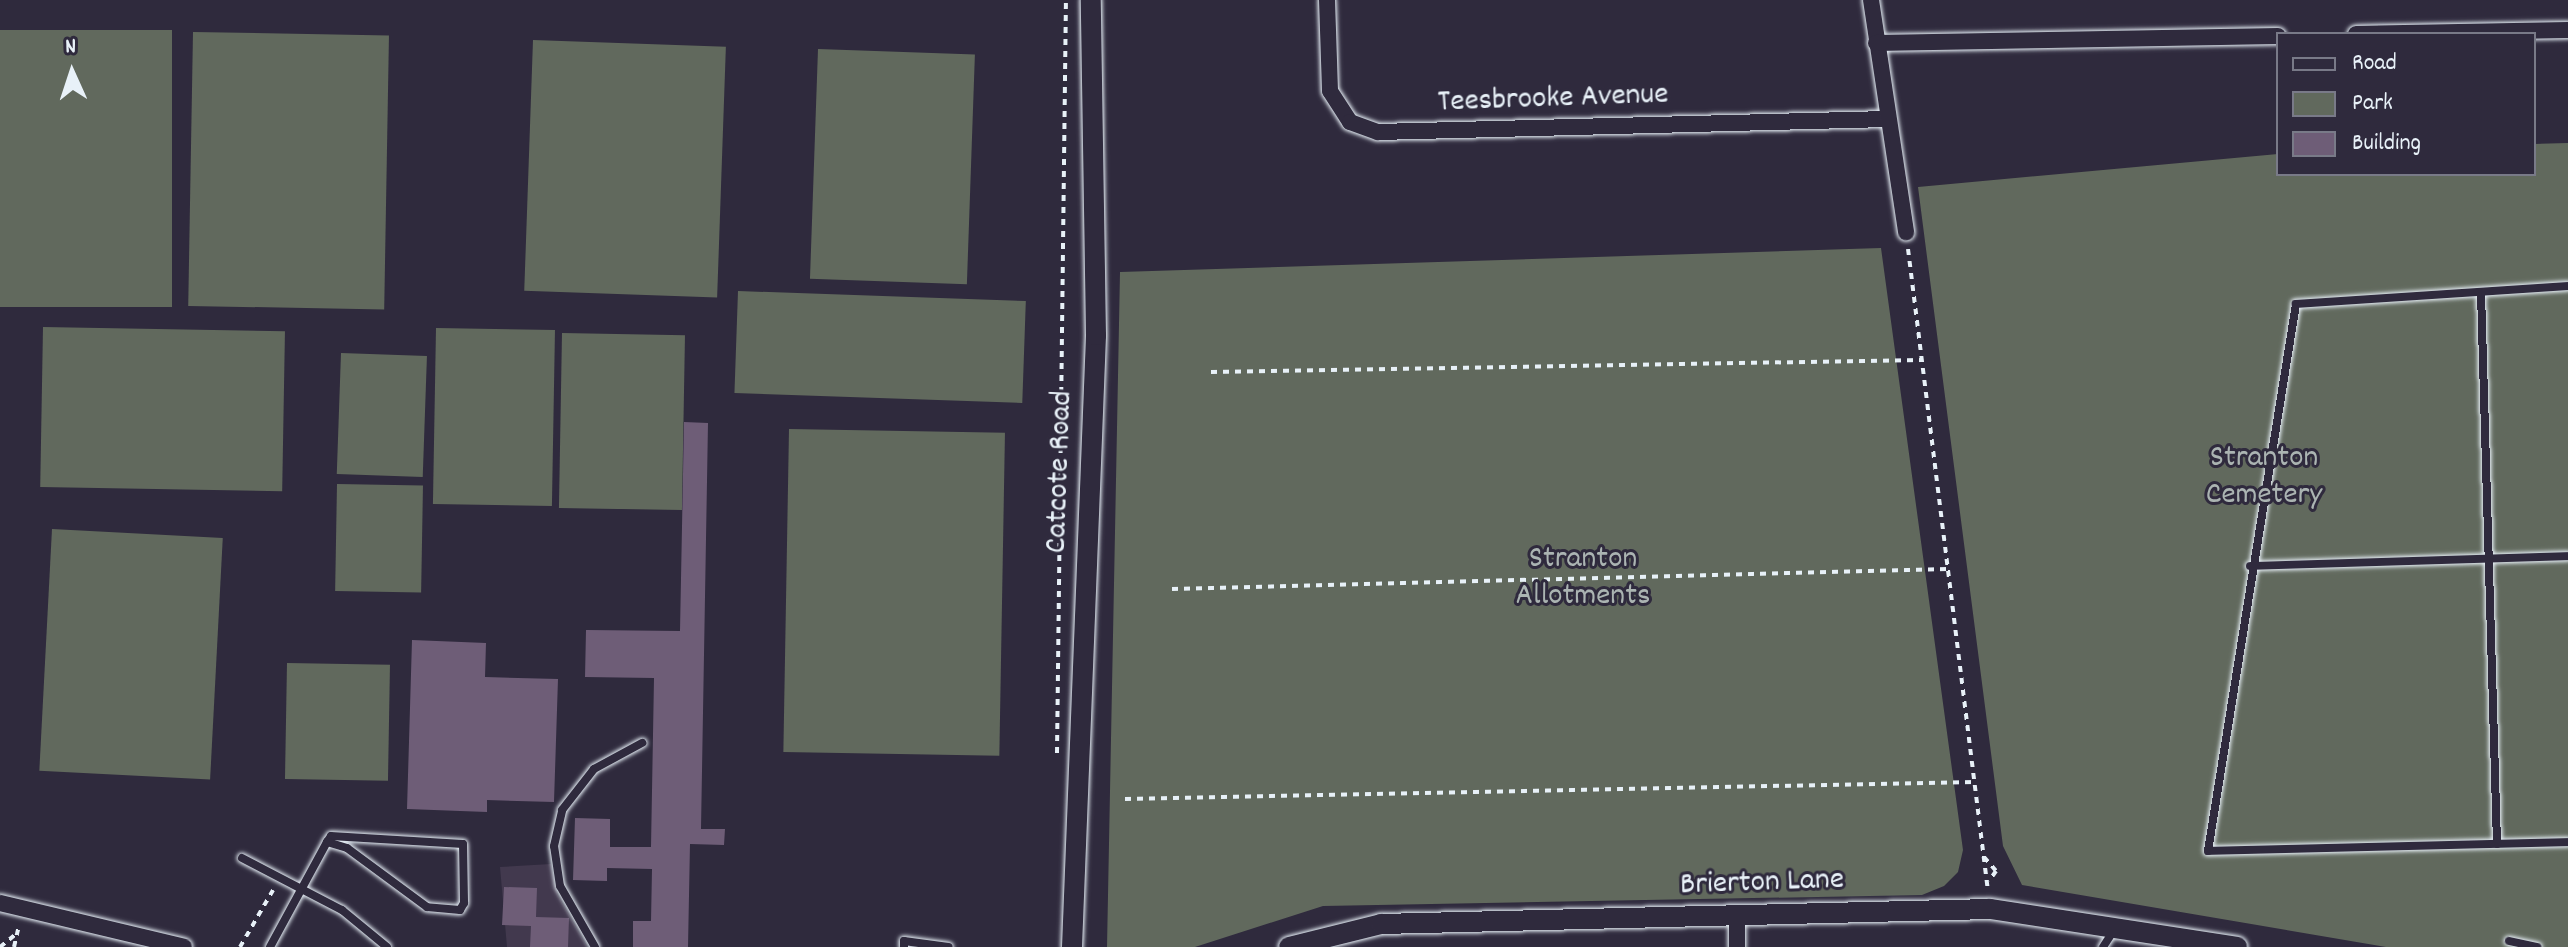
<!DOCTYPE html>
<style>
body{margin:0}
#map{position:relative;width:2568px;height:947px;overflow:hidden;background:#2f2a3d;font-family:Dekko,sans-serif}
div>[style]{position:absolute}
.built>*{inset:0;background:#42394e}
.green>*{inset:0;background:#61695d;transform-origin:0 0}
.building>*{inset:0;background:#6e5d77}
.path>*{height:4px;margin-top:-2px;transform-origin:0;background:repeating-linear-gradient(90deg,#e8f1f8 0 6px,transparent 0 12px)}
.roads{filter:drop-shadow(0 0 2px #e8f1f8) drop-shadow(0 0 2px #e8f1f8)}
.service>*{height:8px;margin:-4px;padding:0 4px;transform-origin:4px;border-radius:4px;background:#2f2a3d}
.minor>*{height:16px;margin:-8px;padding:0 8px;transform-origin:8px;border-radius:8px;background:#2f2a3d}
.tertiary>*{height:20px;margin:-10px;padding:0 10px;transform-origin:10px;border-radius:10px;background:#2f2a3d}
span{translate:-50% -50%;white-space:nowrap;text-align:center;line-height:1.15;-webkit-text-stroke:6px #2f2a3d;paint-order:stroke}
.street-label{font-size:32px;color:#e8f1f8}
.park-label{font-size:32px;color:#abb4b2}
.legend{position:absolute;left:2276px;top:32px;width:260px;height:144px;box-sizing:border-box;background:#2f2a3d;border:2px solid #797a88;margin:0;padding:10px 14px;list-style:none;font-size:24px;color:#e8f1f8}
.legend li{display:flex;align-items:center;gap:16px;height:40px}
.legend b{width:40px;border:2px solid #797a88}
.north{position:absolute;left:32px;top:32px;width:80px;height:80px;-webkit-text-stroke:6px #2f2a3d;paint-order:stroke;rotate:357deg;font-size:22px;font-weight:700;line-height:32px;text-align:center;color:#e8f1f8}
.north::after{content:'';display:block;margin:auto;width:28px;height:36px;background:#e8f1f8;clip-path:polygon(50% 0,100% 100%,50% 72%,0 100%)}
</style>
<div id="map">
<div class="built">
<div style="clip-path:polygon(551px 864px,557px 894px,587px 947px,507px 947px,500px 867px)"></div>
</div>
<div class="green">
<div style="left:0;top:30px;width:172px;height:277px"></div>
<div style="left:193px;top:32px;width:196px;height:274px;rotate:1deg"></div>
<div style="left:533px;top:40px;width:193px;height:251px;rotate:2deg"></div>
<div style="left:818px;top:49px;width:157px;height:230px;rotate:2deg"></div>
<div style="clip-path:polygon(2568px 143px,2568px 947px,2386px 947px,2022px 885px,2003px 846px,1918px 187px,2278px 154px,2278px 174px,2534px 174px,2534px 144px)"></div>
<div style="clip-path:polygon(1881px 248px,1963px 850px,1958px 872px,1944px 886px,1922px 895px,1323px 906px,1195px 947px,1107px 947px,1120px 272px)"></div>
<div style="left:738px;top:291px;width:288px;height:102px;rotate:2deg"></div>
<div style="left:43px;top:327px;width:242px;height:160px;rotate:1deg"></div>
<div style="left:436px;top:328px;width:119px;height:176px;rotate:1deg"></div>
<div style="left:562px;top:333px;width:123px;height:175px;rotate:1deg"></div>
<div style="left:341px;top:353px;width:86px;height:121px;rotate:2deg"></div>
<div style="left:789px;top:429px;width:216px;height:323px;rotate:1deg"></div>
<div style="left:337px;top:484px;width:86px;height:107px;rotate:1deg"></div>
<div style="left:52px;top:529px;width:171px;height:242px;rotate:3deg"></div>
<div style="left:287px;top:663px;width:103px;height:116px;rotate:1deg"></div>
</div>
<div class="building">
<div style="clip-path:polygon(684px 422px,708px 423px,701px 829px,725px 829px,724px 845px,690px 844px,688px 947px,633px 947px,633px 921px,651px 921px,652px 869px,607px 868px,607px 881px,573px 880px,575px 818px,610px 819px,610px 847px,651px 847px,654px 678px,585px 677px,586px 630px,680px 631px)"></div>
<div style="clip-path:polygon(412px 640px,486px 643px,485px 677px,558px 679px,554px 802px,487px 800px,487px 812px,407px 809px)"></div>
<div style="clip-path:polygon(504px 887px,537px 888px,536px 917px,569px 918px,568px 947px,530px 947px,531px 926px,502px 925px)"></div>
</div>
<div class="path">
<div style="left:1908px;top:249px;width:647px;rotate:82.9deg"></div>
<div style="left:1211px;top:372px;width:711px;rotate:-0.97deg"></div>
<div style="left:1172px;top:589px;width:776px;rotate:-1.48deg"></div>
<div style="left:1057px;top:753px;width:753px;rotate:-89.32deg"></div>
<div style="left:1125px;top:799px;width:850px;rotate:-1.15deg"></div>
<div style="left:1984px;top:857px;width:18px;rotate:49deg"></div>
<div style="left:1996px;top:871px;width:12px;rotate:125deg"></div>
<div style="left:0;top:947px;width:22px;rotate:-39deg"></div>
<div style="left:14px;top:947px;width:22px;rotate:-77deg"></div>
<div style="left:240px;top:947px;width:66px;rotate:-59.9deg"></div>
</div>
<div class="roads">
<div class="service">
<div style="left:2568px;top:286px;width:273px;rotate:176.2deg"></div>
<div style="left:2296px;top:304px;width:554px;rotate:99.14deg"></div>
<div style="left:2208px;top:851px;width:360px;rotate:-1.4deg"></div>
<div style="left:2481px;top:292px;width:552px;rotate:88.34deg"></div>
<div style="left:2250px;top:566px;width:318px;rotate:-1.8deg"></div>
<div style="left:242px;top:858px;width:113px;rotate:27.5deg"></div>
<div style="left:342px;top:910px;width:58px;rotate:39.4deg"></div>
<div style="left:2509px;top:941px;width:29px;rotate:12deg"></div>
<div style="left:270px;top:947px;width:119px;rotate:-61.5deg"></div>
<div style="left:327px;top:842px;width:7px;rotate:-56deg"></div>
<div style="left:331px;top:836px;width:132px;rotate:3.5deg"></div>
<div style="left:463px;top:844px;width:59px;rotate:89deg"></div>
<div style="left:464px;top:903px;width:8px;rotate:120deg"></div>
<div style="left:460px;top:910px;width:33px;rotate:-175deg"></div>
<div style="left:427px;top:907px;width:99px;rotate:-143.6deg"></div>
<div style="left:347px;top:848px;width:21px;rotate:-163deg"></div>
<div style="left:595px;top:947px;width:70px;rotate:-119.8deg"></div>
<div style="left:560px;top:886px;width:40px;rotate:-98.5deg"></div>
<div style="left:554px;top:846px;width:37px;rotate:-77deg"></div>
<div style="left:562px;top:810px;width:52px;rotate:-52deg"></div>
<div style="left:594px;top:769px;width:55px;rotate:-28.4deg"></div>
<div style="left:904px;top:947px;width:6px;rotate:-90deg"></div>
<div style="left:904px;top:941px;width:45px;rotate:7.6deg"></div>
<div style="left:2103px;top:947px;width:20px;rotate:-57deg"></div>
</div>
<div class="minor">
<div style="left:1327px;top:0;width:91px;rotate:88.1deg"></div>
<div style="left:1330px;top:91px;width:37px;rotate:57deg"></div>
<div style="left:1350px;top:122px;width:30px;rotate:20deg"></div>
<div style="left:1378px;top:132px;width:509px;rotate:-1.46deg"></div>
<div style="left:1871px;top:0;width:235px;rotate:81.4deg"></div>
<div style="left:2356px;top:34px;width:212px;rotate:-1.1deg"></div>
<div style="left:1876px;top:43px;width:402px;rotate:-1deg"></div>
<div style="left:0;top:903px;width:189px;rotate:13.4deg"></div>
<div style="left:1737px;top:947px;width:32px;rotate:-90deg"></div>
</div>
<div class="tertiary">
<div style="left:1072px;top:947px;width:612px;rotate:-87.75deg"></div>
<div style="left:1096px;top:335px;width:335px;rotate:-90.9deg"></div>
<div style="left:1289px;top:947px;width:95px;rotate:-14deg"></div>
<div style="left:1381px;top:924px;width:609px;rotate:-1.41deg"></div>
<div style="left:1990px;top:909px;width:250px;rotate:8.7deg"></div>
</div>
</div>
<div class="street-label">
<span style="left:1553px;top:100px;rotate:-2deg">Teesbrooke Avenue</span>
<span style="left:1061px;top:472px;rotate:-88deg">Catcote Road</span>
<span style="left:1762px;top:884px;rotate:-2deg">Brierton Lane</span>
</div>
<div class="park-label">
<span style="left:2264px;top:478px">Stranton<br>Cemetery</span>
<span style="left:1583px;top:579px">Stranton<br>Allotments</span>
</div>
<ul class="legend">
<li><b style="height:10px;background:#2f2a3d"></b>Road</li>
<li><b style="height:22px;background:#61695d"></b>Park</li>
<li><b style="height:22px;background:#6e5d77"></b>Building</li>
</ul>
<div class="north">N</div>
</div>
